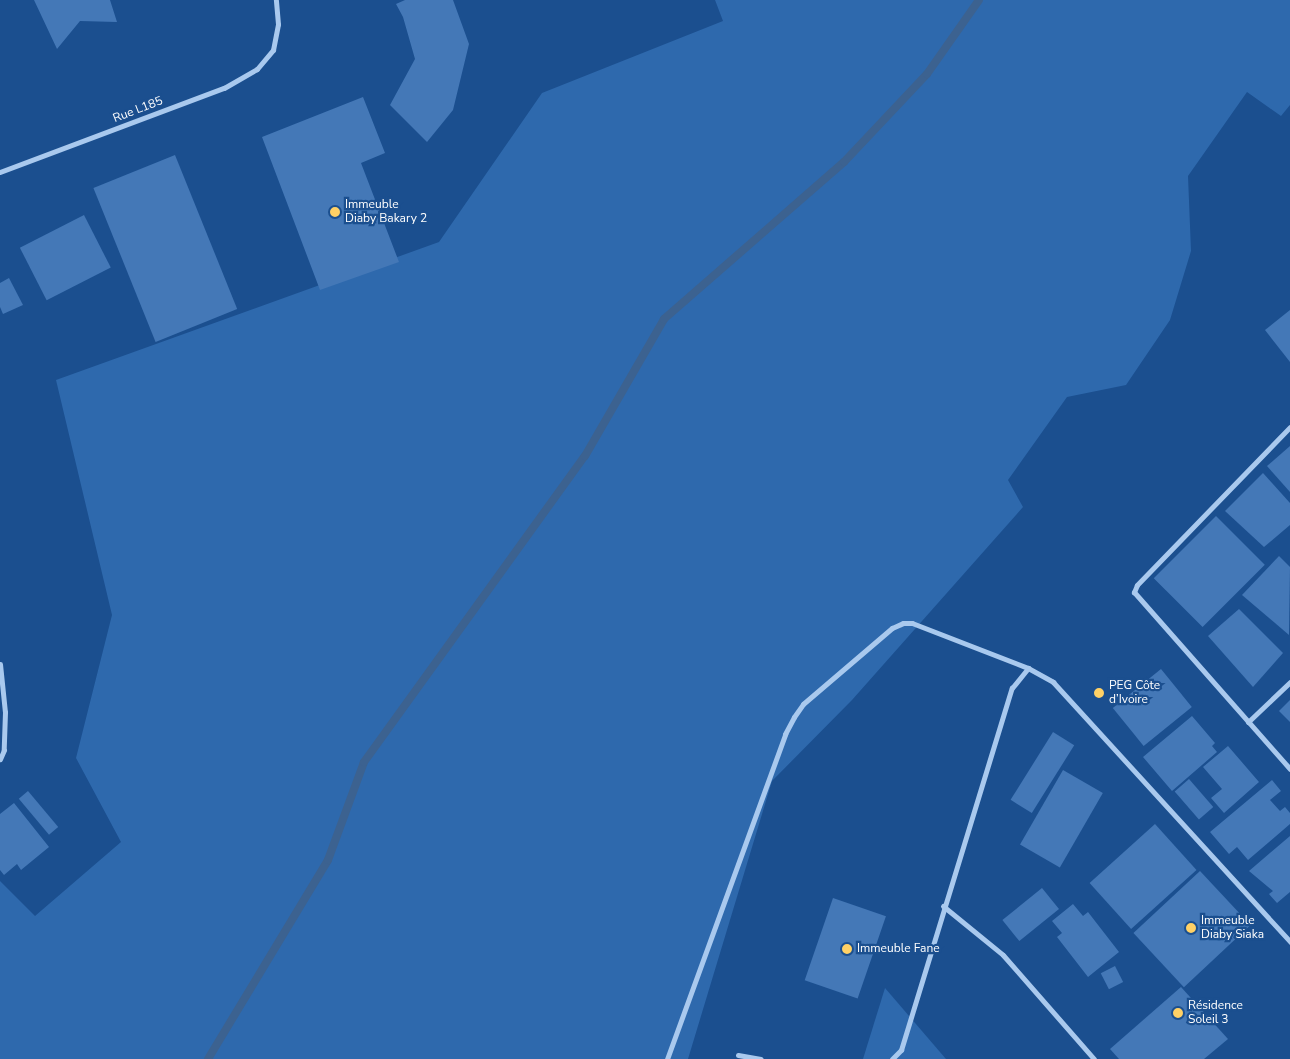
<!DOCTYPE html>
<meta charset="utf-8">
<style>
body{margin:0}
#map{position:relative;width:1290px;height:1059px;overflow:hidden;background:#1b4f8f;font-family:"Nunito Sans",sans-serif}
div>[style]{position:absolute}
.green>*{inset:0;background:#2e69ad}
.stream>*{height:8px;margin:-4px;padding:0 4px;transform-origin:4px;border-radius:4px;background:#3c6290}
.building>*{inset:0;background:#4478b7;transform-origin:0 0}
.street>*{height:5px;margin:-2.5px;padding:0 2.5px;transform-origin:2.5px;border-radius:2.5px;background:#a9c9ee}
.dots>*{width:14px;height:14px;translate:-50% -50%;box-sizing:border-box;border:2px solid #1b4f8f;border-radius:50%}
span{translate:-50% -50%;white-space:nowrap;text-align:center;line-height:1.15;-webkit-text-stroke:4.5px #1b4f8f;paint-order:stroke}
.street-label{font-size:12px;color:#fff}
.poi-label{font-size:12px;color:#fff}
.left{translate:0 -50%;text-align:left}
</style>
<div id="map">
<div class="green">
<div style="clip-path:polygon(715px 0,1290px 0,1290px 105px,1281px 116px,1247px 92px,1188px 176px,1191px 251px,1170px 320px,1126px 385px,1067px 397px,1008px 480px,1023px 507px,852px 700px,772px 781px,688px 1059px,0 1059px,0 881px,35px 916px,121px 842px,76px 758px,112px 615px,56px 380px,439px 242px,542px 93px,723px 21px)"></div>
<div style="clip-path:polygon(885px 988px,946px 1059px,863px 1059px)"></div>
</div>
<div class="stream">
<div style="left:208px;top:1059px;width:232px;rotate:-58.9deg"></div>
<div style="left:328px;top:860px;width:104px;rotate:-69.8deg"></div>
<div style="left:364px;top:762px;width:377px;rotate:-54.2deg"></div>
<div style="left:585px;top:456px;width:158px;rotate:-60deg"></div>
<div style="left:664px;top:319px;width:239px;rotate:-41.1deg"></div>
<div style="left:844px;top:162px;width:121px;rotate:-46.7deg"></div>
<div style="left:927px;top:74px;width:90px;rotate:-54.9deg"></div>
</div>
<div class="building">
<div style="clip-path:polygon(34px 0,110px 0,117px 22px,80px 21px,57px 49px)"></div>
<div style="clip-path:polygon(405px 0,453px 0,469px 44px,453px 110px,427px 142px,390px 105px,415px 59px,403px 17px,396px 4px)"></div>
<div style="clip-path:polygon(363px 97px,385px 153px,361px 163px,399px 262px,320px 290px,262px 137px)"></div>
<div style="left:175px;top:155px;width:166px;height:88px;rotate:68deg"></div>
<div style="left:84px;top:215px;width:59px;height:72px;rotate:63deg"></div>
<div style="clip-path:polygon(9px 278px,23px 305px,3px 314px,0 307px,0 283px)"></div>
<div style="clip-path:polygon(1290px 310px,1290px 362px,1265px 330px)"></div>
<div style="clip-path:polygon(1290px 446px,1290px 492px,1267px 466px)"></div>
<div style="clip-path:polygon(1263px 473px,1290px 503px,1290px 525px,1264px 547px,1225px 511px)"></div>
<div style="left:1216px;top:516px;width:69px;height:88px;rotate:45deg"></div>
<div style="clip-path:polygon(1279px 556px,1290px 567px,1289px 635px,1242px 595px)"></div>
<div style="clip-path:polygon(1239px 609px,1283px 653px,1253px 687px,1208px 636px)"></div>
<div style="left:1161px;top:669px;width:49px;height:62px;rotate:51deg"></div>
<div style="clip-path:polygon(1290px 700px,1290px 722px,1279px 711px)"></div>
<div style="clip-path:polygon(1192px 716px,1215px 743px,1212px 746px,1217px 752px,1172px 791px,1143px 757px)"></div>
<div style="left:1053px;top:732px;width:25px;height:80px;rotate:32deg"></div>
<div style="clip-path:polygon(1228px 746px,1259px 782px,1224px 813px,1211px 798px,1222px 789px,1203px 767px)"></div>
<div style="left:1063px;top:770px;width:46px;height:86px;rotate:30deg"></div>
<div style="left:1189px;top:779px;width:37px;height:19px;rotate:49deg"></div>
<div style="clip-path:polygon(1272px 780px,1281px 791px,1270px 800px,1280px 811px,1285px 807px,1290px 813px,1290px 824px,1248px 860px,1237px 847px,1229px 854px,1210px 832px)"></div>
<div style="left:28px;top:791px;width:47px;height:12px;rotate:50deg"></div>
<div style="clip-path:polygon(14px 803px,49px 847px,21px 870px,17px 864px,4px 875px,0 870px,0 814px)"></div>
<div style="left:1155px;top:824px;width:62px;height:88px;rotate:48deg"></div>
<div style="clip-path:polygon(1290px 836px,1290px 892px,1277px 903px,1269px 894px,1273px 891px,1249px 871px)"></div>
<div style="left:1200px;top:871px;width:74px;height:91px;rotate:47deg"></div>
<div style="left:1042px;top:888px;width:27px;height:51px;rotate:51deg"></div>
<div style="left:833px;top:898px;width:56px;height:87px;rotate:19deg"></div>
<div style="clip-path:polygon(1073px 904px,1083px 916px,1088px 912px,1119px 952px,1088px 977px,1057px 937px,1062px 933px,1052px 921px)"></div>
<div style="left:1115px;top:966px;width:18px;height:16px;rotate:63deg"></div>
<div style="clip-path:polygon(1181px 987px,1228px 1039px,1204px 1059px,1119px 1059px,1110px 1049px)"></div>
</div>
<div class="street">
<div style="left:0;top:172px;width:239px;rotate:-20.6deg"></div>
<div style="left:224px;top:88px;width:38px;rotate:-30deg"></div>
<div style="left:257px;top:69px;width:25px;rotate:-50deg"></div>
<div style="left:273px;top:50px;width:26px;rotate:-79deg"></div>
<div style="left:278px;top:24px;width:24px;rotate:-95deg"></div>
<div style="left:1290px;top:427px;width:220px;rotate:134.1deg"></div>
<div style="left:1137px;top:585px;width:8px;rotate:113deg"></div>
<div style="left:1134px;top:592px;width:236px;rotate:48.6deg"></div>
<div style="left:0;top:664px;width:48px;rotate:84.1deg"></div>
<div style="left:5px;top:712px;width:38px;rotate:92deg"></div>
<div style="left:4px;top:750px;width:10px;rotate:114deg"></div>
<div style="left:1248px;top:722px;width:58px;rotate:-43.6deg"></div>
<div style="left:943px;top:906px;width:77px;rotate:39.2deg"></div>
<div style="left:1003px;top:955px;width:138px;rotate:48.8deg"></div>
<div style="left:738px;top:1055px;width:23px;rotate:10deg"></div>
<div style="left:667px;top:1059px;width:346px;rotate:-70deg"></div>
<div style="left:785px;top:734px;width:19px;rotate:-62deg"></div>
<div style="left:794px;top:717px;width:16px;rotate:-55deg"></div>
<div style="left:803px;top:704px;width:117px;rotate:-40.5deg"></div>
<div style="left:892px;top:628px;width:12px;rotate:-24deg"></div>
<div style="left:903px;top:623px;width:9px"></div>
<div style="left:912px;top:623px;width:124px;rotate:21.2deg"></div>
<div style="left:1028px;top:668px;width:29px;rotate:29deg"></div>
<div style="left:1053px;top:682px;width:352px;rotate:47.6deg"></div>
<div style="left:892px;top:1059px;width:13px;rotate:-45deg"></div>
<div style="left:901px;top:1050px;width:379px;rotate:-73deg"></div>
<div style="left:1012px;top:688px;width:26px;rotate:-51deg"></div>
</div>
<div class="dots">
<div style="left:335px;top:212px;background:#ffd166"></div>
<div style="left:1099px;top:693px;background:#ffd166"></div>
<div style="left:1191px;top:928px;background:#ffd166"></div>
<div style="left:847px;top:949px;background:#ffd166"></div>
<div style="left:1178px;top:1013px;background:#ffd166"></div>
</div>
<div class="street-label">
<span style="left:138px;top:110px;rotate:-21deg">Rue L185</span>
</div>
<div class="poi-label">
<span class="left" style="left:345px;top:212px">Immeuble<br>Diaby Bakary 2</span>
<span class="left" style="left:1109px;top:693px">PEG Côte<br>d’Ivoire</span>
<span class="left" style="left:1201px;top:928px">Immeuble<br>Diaby Siaka</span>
<span class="left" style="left:857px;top:949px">Immeuble Fane</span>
<span class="left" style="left:1188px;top:1013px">Résidence<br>Soleil 3</span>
</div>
</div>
